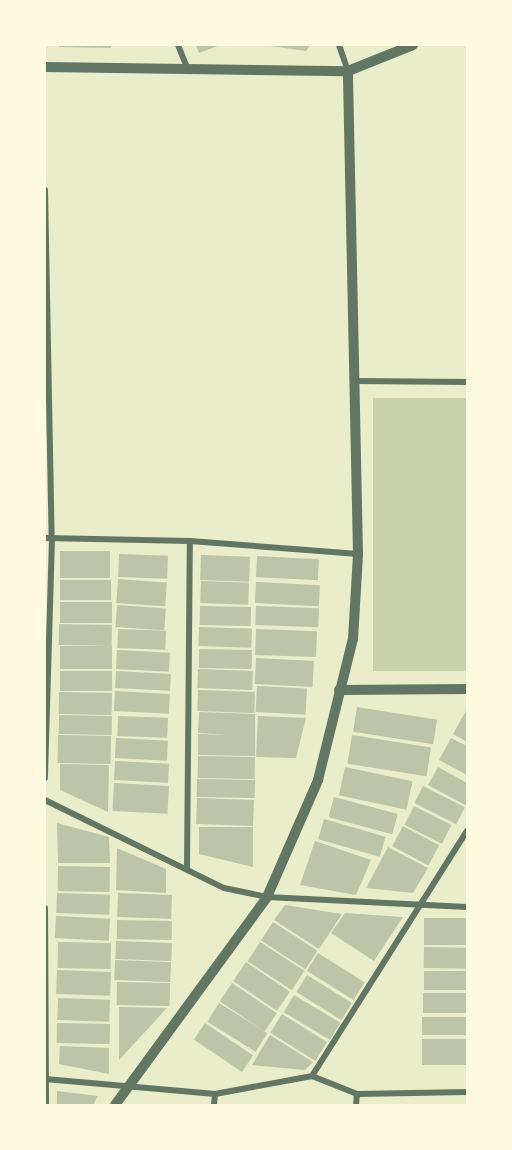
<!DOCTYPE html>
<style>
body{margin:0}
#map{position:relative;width:512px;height:1150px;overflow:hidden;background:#e9edc9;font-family:"Fira Sans Condensed",sans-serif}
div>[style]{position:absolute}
.green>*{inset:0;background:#cad2ad;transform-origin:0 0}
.building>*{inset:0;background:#bcc5a7;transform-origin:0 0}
.minor>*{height:6px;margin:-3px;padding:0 3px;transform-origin:3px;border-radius:3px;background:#617663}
.tertiary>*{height:10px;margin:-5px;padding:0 5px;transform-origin:5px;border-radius:5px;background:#617663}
span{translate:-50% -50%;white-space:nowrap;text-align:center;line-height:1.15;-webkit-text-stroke:5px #fefae0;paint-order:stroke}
.frame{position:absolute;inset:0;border:46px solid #fefae0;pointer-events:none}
</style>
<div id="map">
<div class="green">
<div style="left:373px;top:398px;width:94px;height:273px"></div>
</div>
<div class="building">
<div style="clip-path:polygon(59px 45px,111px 45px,111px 48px,59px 47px)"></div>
<div style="clip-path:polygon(196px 45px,220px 45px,199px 53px)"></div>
<div style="clip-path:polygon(263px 45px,310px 45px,306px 51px)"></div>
<div style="left:60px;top:551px;width:50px;height:27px"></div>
<div style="left:119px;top:554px;width:49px;height:23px;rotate:2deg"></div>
<div style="left:201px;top:555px;width:49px;height:25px;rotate:2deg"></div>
<div style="left:257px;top:556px;width:62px;height:21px;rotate:3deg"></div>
<div style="left:118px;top:579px;width:49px;height:24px;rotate:4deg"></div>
<div style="left:60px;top:580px;width:51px;height:20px"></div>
<div style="left:201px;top:581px;width:48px;height:22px;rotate:2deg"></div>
<div style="left:256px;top:582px;width:64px;height:21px;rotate:3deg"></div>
<div style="left:60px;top:602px;width:52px;height:21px"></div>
<div style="left:117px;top:605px;width:49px;height:22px;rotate:4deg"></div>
<div style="left:200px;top:606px;width:51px;height:19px;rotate:1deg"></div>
<div style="left:256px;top:606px;width:63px;height:19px;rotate:2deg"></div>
<div style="left:59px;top:624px;width:53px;height:21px;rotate:1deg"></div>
<div style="left:199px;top:627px;width:53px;height:19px;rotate:2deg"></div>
<div style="left:118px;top:629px;width:48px;height:19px;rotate:2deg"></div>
<div style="left:256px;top:629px;width:61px;height:26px;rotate:2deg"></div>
<div style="left:60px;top:646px;width:52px;height:23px"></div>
<div style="left:199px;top:649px;width:53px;height:19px;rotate:1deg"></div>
<div style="left:117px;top:650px;width:53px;height:19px;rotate:3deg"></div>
<div style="left:256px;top:658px;width:58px;height:26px;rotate:3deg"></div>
<div style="left:198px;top:669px;width:55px;height:19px;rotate:2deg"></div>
<div style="left:60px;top:671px;width:52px;height:20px"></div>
<div style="left:116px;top:671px;width:55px;height:17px;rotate:3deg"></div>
<div style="left:257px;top:686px;width:50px;height:26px;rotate:3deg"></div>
<div style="left:198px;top:690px;width:57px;height:21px;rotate:2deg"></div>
<div style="left:115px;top:691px;width:55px;height:20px;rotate:3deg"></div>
<div style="left:59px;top:692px;width:53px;height:22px;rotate:1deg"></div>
<div style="left:357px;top:707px;width:81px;height:25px;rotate:9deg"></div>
<div style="clip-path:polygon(467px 709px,467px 742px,453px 734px)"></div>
<div style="clip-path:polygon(199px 712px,255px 714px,255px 756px,198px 755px,198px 734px,229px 735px,198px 733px)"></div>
<div style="left:59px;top:715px;width:53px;height:19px;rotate:1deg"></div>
<div style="left:118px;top:716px;width:50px;height:20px;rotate:2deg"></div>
<div style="clip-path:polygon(258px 716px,306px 718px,296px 758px,256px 757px)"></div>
<div style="left:58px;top:735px;width:53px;height:28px;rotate:1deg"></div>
<div style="left:352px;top:735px;width:80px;height:29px;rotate:9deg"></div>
<div style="left:116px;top:738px;width:52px;height:20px;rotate:3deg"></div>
<div style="clip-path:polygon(451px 738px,467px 746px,467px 775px,439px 760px)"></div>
<div style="left:198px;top:756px;width:57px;height:22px;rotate:1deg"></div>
<div style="left:115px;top:761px;width:54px;height:19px;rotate:3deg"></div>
<div style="clip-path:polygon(60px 764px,109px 765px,108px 812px,60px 790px)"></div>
<div style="left:345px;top:767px;width:69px;height:29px;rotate:12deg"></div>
<div style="clip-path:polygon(438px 767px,467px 783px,467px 806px,428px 785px)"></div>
<div style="left:197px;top:779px;width:58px;height:18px;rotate:1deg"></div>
<div style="left:114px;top:783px;width:55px;height:28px;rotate:3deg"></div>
<div style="left:423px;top:786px;width:47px;height:19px;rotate:27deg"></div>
<div style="left:334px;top:797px;width:66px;height:21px;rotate:15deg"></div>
<div style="left:197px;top:798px;width:57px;height:26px;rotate:2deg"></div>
<div style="left:414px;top:806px;width:42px;height:21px;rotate:27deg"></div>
<div style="left:324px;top:819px;width:64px;height:21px;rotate:16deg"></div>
<div style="clip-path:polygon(57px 823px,109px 837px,110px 863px,58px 863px)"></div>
<div style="left:403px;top:826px;width:41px;height:23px;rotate:28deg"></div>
<div style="clip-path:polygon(199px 827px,253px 827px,253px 867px,199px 854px)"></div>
<div style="clip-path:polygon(315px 841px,371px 860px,356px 895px,300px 885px)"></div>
<div style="clip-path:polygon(388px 847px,428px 868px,413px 893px,366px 888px)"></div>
<div style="clip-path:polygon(117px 848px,166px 869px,166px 893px,116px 890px)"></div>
<div style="left:58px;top:866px;width:52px;height:25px;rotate:1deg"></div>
<div style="left:57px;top:893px;width:53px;height:20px;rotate:2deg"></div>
<div style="left:118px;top:893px;width:54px;height:24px;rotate:2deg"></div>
<div style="clip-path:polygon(285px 905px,342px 914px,319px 949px,274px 920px)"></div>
<div style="clip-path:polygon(345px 913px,403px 917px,374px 961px,331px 933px)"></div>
<div style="left:56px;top:916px;width:54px;height:22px;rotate:3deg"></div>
<div style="left:424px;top:918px;width:43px;height:27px"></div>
<div style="left:117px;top:920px;width:55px;height:19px;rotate:1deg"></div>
<div style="left:273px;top:922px;width:53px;height:22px;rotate:33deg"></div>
<div style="left:116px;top:941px;width:56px;height:18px;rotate:2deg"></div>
<div style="left:58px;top:942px;width:53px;height:26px;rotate:1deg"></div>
<div style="left:260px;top:942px;width:53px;height:23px;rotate:33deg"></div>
<div style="left:424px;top:947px;width:43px;height:21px;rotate:1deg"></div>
<div style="left:318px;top:953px;width:55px;height:21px;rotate:32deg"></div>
<div style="left:115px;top:960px;width:56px;height:20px;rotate:2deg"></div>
<div style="left:246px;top:962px;width:53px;height:23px;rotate:34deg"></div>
<div style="left:57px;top:970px;width:54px;height:24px;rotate:2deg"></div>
<div style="left:424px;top:971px;width:43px;height:19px"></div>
<div style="left:307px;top:975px;width:53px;height:20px;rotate:32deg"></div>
<div style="left:117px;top:982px;width:53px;height:23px;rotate:1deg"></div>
<div style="left:232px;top:983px;width:54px;height:22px;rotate:34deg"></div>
<div style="left:423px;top:993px;width:44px;height:20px"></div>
<div style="left:294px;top:995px;width:54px;height:20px;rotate:31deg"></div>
<div style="left:58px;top:998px;width:52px;height:22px;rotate:2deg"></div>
<div style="left:219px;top:1003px;width:57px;height:22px;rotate:32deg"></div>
<div style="clip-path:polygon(119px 1007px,167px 1008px,119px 1060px)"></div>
<div style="left:282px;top:1014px;width:53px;height:22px;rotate:32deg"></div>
<div style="left:422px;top:1017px;width:45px;height:18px"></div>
<div style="left:57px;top:1023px;width:53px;height:20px;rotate:1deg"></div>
<div style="left:205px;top:1023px;width:58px;height:20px;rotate:34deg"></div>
<div style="clip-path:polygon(270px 1035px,313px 1062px,305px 1070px,252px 1065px)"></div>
<div style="left:422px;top:1039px;width:45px;height:26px"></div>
<div style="clip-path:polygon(60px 1046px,109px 1048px,109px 1074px,59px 1064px)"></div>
<div style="clip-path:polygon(57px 1091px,98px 1096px,93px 1105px,57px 1105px)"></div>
</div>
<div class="minor">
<div style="left:178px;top:45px;width:27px;rotate:68deg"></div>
<div style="left:339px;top:45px;width:28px;rotate:71deg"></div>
<div style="left:45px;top:190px;width:349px;rotate:88.9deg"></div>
<div style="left:52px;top:539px;width:239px;rotate:91.7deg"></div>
<div style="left:354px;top:381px;width:113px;rotate:0.5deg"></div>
<div style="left:45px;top:538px;width:145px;rotate:1.2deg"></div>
<div style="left:190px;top:541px;width:169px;rotate:4.4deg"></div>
<div style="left:45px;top:800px;width:199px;rotate:26.2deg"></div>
<div style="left:224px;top:888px;width:44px;rotate:11.8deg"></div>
<div style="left:267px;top:897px;width:200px;rotate:2.9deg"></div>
<div style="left:187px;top:868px;width:327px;rotate:-89.5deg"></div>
<div style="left:45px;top:908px;width:197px;rotate:89.7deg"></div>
<div style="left:312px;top:1076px;width:290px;rotate:-57.7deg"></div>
<div style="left:45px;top:1079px;width:171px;rotate:5deg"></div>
<div style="left:215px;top:1094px;width:99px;rotate:-10.5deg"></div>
<div style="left:312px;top:1076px;width:48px;rotate:21.8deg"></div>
<div style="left:357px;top:1094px;width:110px;rotate:-1deg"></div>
<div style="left:214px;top:1105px;width:11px;rotate:-85deg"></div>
<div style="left:356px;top:1105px;width:11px;rotate:-85deg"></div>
</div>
<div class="tertiary">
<div style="left:45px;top:67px;width:303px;rotate:0.8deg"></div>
<div style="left:348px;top:71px;width:70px;rotate:-21.8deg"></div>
<div style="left:339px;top:690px;width:128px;rotate:-0.4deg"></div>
<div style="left:115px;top:1105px;width:258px;rotate:-53.8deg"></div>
<div style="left:267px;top:897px;width:128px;rotate:-66.4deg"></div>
<div style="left:318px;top:780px;width:145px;rotate:-76.1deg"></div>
<div style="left:353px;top:639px;width:85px;rotate:-86.6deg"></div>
<div style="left:358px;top:554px;width:483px;rotate:-91.2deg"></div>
</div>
<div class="frame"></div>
</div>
